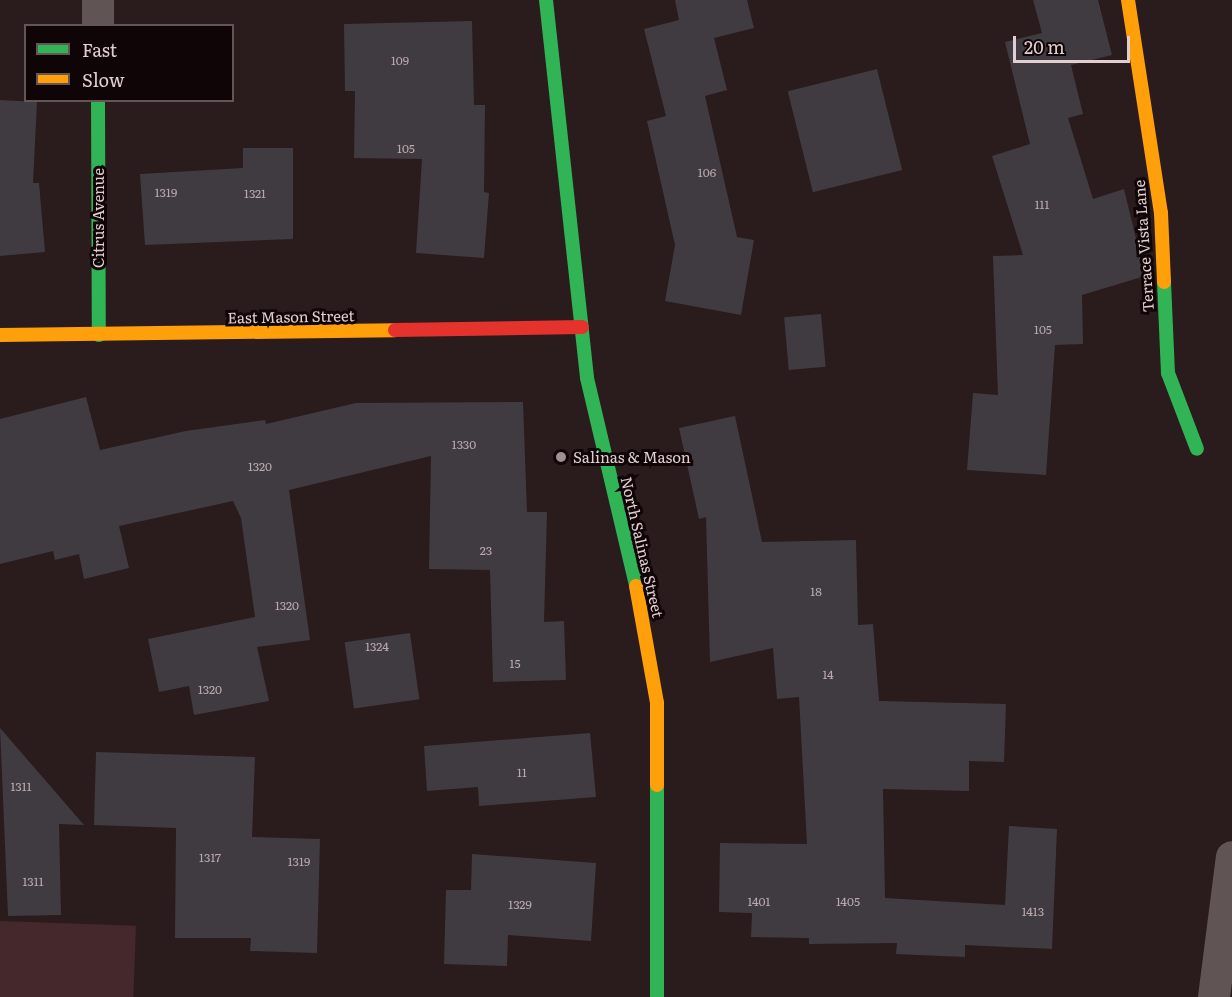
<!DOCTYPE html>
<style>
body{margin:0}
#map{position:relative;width:1232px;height:997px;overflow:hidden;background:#2a1b1d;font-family:Literata,serif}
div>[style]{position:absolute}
.green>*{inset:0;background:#45282c;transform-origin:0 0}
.building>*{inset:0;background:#403b40;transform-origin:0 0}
.street>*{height:32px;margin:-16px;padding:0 16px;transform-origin:16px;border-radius:16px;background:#605455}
.fast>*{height:14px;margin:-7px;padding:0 7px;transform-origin:7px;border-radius:7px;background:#30b455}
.slow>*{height:14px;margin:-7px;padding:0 7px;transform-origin:7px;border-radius:7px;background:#ff9f0a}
.jam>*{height:14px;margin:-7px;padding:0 7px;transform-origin:7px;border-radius:7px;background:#e5322d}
.dots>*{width:16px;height:16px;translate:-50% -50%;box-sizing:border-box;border:3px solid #100506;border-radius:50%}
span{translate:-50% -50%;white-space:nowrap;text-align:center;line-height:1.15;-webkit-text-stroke:6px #100506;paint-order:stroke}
.number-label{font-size:12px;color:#b9a9ac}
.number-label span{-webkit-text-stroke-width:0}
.street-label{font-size:15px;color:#e1ced0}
.poi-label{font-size:15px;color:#e1ced0}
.left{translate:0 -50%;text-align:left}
.legend{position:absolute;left:24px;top:24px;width:210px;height:78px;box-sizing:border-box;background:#100506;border:2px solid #645557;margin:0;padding:8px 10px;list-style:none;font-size:18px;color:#e1ced0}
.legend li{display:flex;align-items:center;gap:12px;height:30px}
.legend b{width:30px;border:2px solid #645557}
.scale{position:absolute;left:1013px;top:36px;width:117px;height:27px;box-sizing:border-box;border:3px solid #e1ced0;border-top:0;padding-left:8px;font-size:18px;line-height:21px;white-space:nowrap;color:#e1ced0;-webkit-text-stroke:4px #100506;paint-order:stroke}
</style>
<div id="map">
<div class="green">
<div style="left:0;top:921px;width:136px;height:76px;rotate:2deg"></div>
</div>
<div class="building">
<div style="clip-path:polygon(675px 0,747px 0,754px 28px,714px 38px,727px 90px,705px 96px,737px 237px,754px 240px,741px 315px,665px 301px,675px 245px,647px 121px,666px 116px,644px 29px,679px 20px)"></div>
<div style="clip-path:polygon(1033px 0,1098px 0,1112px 55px,1071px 65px,1083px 114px,1068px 118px,1093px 199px,1124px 189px,1145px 276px,1082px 295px,1083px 344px,1055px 345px,1046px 475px,967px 470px,973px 393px,998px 395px,993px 256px,1023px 255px,992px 156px,1030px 144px,1005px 42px,1042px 33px)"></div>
<div style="clip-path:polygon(472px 21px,474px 105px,485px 105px,484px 192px,489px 193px,484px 258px,416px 253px,422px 159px,354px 158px,355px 91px,345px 91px,344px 24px)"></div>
<div style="left:877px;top:69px;width:104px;height:92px;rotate:76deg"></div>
<div style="clip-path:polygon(0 100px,37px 102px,33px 183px,39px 183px,45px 252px,0 256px)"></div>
<div style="clip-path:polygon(243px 148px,293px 148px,293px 239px,145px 245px,140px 174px,243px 168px)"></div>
<div style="left:821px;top:314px;width:53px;height:37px;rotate:85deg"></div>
<div style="clip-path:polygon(86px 397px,100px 450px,186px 431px,265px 420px,266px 424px,356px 403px,523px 402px,527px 512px,547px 512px,544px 622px,564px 621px,566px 680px,493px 682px,490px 570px,429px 569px,431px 456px,289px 490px,310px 640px,257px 647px,269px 701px,194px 715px,189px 686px,159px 692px,148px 639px,255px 617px,241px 518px,233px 501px,119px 526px,129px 568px,84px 579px,79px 554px,55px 560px,53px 551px,0 564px,0 419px)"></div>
<div style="clip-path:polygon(735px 416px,762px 542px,856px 540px,858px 625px,873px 624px,879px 701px,1006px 704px,1004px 762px,969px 761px,969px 791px,883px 789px,885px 898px,1005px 905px,1009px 826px,1057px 829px,1052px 949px,965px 945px,965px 957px,896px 954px,897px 943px,809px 944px,809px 938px,751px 937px,752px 913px,719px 912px,720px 843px,807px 844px,799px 697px,777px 699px,773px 648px,710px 662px,706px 517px,699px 519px,679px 428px)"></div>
<div style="left:410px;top:633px;width:67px;height:66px;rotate:82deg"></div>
<div style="clip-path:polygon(0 728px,84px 825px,59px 824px,61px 915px,8px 916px)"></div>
<div style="clip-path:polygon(590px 733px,596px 797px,479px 806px,478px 787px,427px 791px,424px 746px)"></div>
<div style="clip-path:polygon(96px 752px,255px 757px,252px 837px,320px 839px,317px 953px,250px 951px,251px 938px,175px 938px,176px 828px,94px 825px)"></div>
<div style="clip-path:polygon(472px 854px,596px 863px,591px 941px,508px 935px,507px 966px,444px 964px,446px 890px,471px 890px)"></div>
</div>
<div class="street">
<div style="left:98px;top:0;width:26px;rotate:90deg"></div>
<div style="left:1214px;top:997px;width:141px;rotate:-82.7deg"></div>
</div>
<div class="fast">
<div style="left:546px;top:0;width:380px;rotate:83.8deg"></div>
<div style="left:587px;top:378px;width:214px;rotate:76.7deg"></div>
<div style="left:98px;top:100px;width:235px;rotate:89.8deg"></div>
<div style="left:1164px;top:282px;width:91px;rotate:87.5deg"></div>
<div style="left:1168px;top:373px;width:81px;rotate:69.1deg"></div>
<div style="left:657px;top:785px;width:212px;rotate:90deg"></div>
</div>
<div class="slow">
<div style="left:1128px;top:0;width:216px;rotate:81.2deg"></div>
<div style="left:1161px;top:213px;width:69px;rotate:87.5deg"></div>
<div style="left:0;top:335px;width:395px;rotate:-0.7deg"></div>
<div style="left:636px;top:586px;width:119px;rotate:79.8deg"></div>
<div style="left:657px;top:703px;width:82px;rotate:90deg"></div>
</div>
<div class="jam">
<div style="left:395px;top:330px;width:187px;rotate:-0.9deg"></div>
</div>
<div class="dots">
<div style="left:561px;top:457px;background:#a18f91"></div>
</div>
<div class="number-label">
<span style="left:400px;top:61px">109</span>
<span style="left:406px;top:149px">105</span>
<span style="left:707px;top:173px">106</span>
<span style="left:166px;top:193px">1319</span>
<span style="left:255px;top:194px">1321</span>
<span style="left:1042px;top:205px">111</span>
<span style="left:1043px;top:330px">105</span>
<span style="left:464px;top:445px">1330</span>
<span style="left:260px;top:467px">1320</span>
<span style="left:486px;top:551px">23</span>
<span style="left:816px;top:592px">18</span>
<span style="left:287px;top:606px">1320</span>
<span style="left:377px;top:647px">1324</span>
<span style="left:515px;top:664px">15</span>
<span style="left:828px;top:675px">14</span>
<span style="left:210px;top:690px">1320</span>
<span style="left:522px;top:773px">11</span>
<span style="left:21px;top:787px">1311</span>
<span style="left:210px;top:858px">1317</span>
<span style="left:299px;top:862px">1319</span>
<span style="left:33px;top:882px">1311</span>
<span style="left:759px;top:902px">1401</span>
<span style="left:848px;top:902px">1405</span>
<span style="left:520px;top:905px">1329</span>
<span style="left:1033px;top:912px">1413</span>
</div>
<div class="street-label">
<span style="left:98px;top:218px;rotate:-90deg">Citrus Avenue</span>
<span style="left:1143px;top:246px;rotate:-94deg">Terrace Vista Lane</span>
<span style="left:291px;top:316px;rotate:-1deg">East Mason Street</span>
<span style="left:643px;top:547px;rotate:77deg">North Salinas Street</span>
</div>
<div class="poi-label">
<span class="left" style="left:573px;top:457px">Salinas &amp; Mason</span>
</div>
<ul class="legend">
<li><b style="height:8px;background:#30b455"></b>Fast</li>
<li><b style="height:8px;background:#ff9f0a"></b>Slow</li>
</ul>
<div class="scale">20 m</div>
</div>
